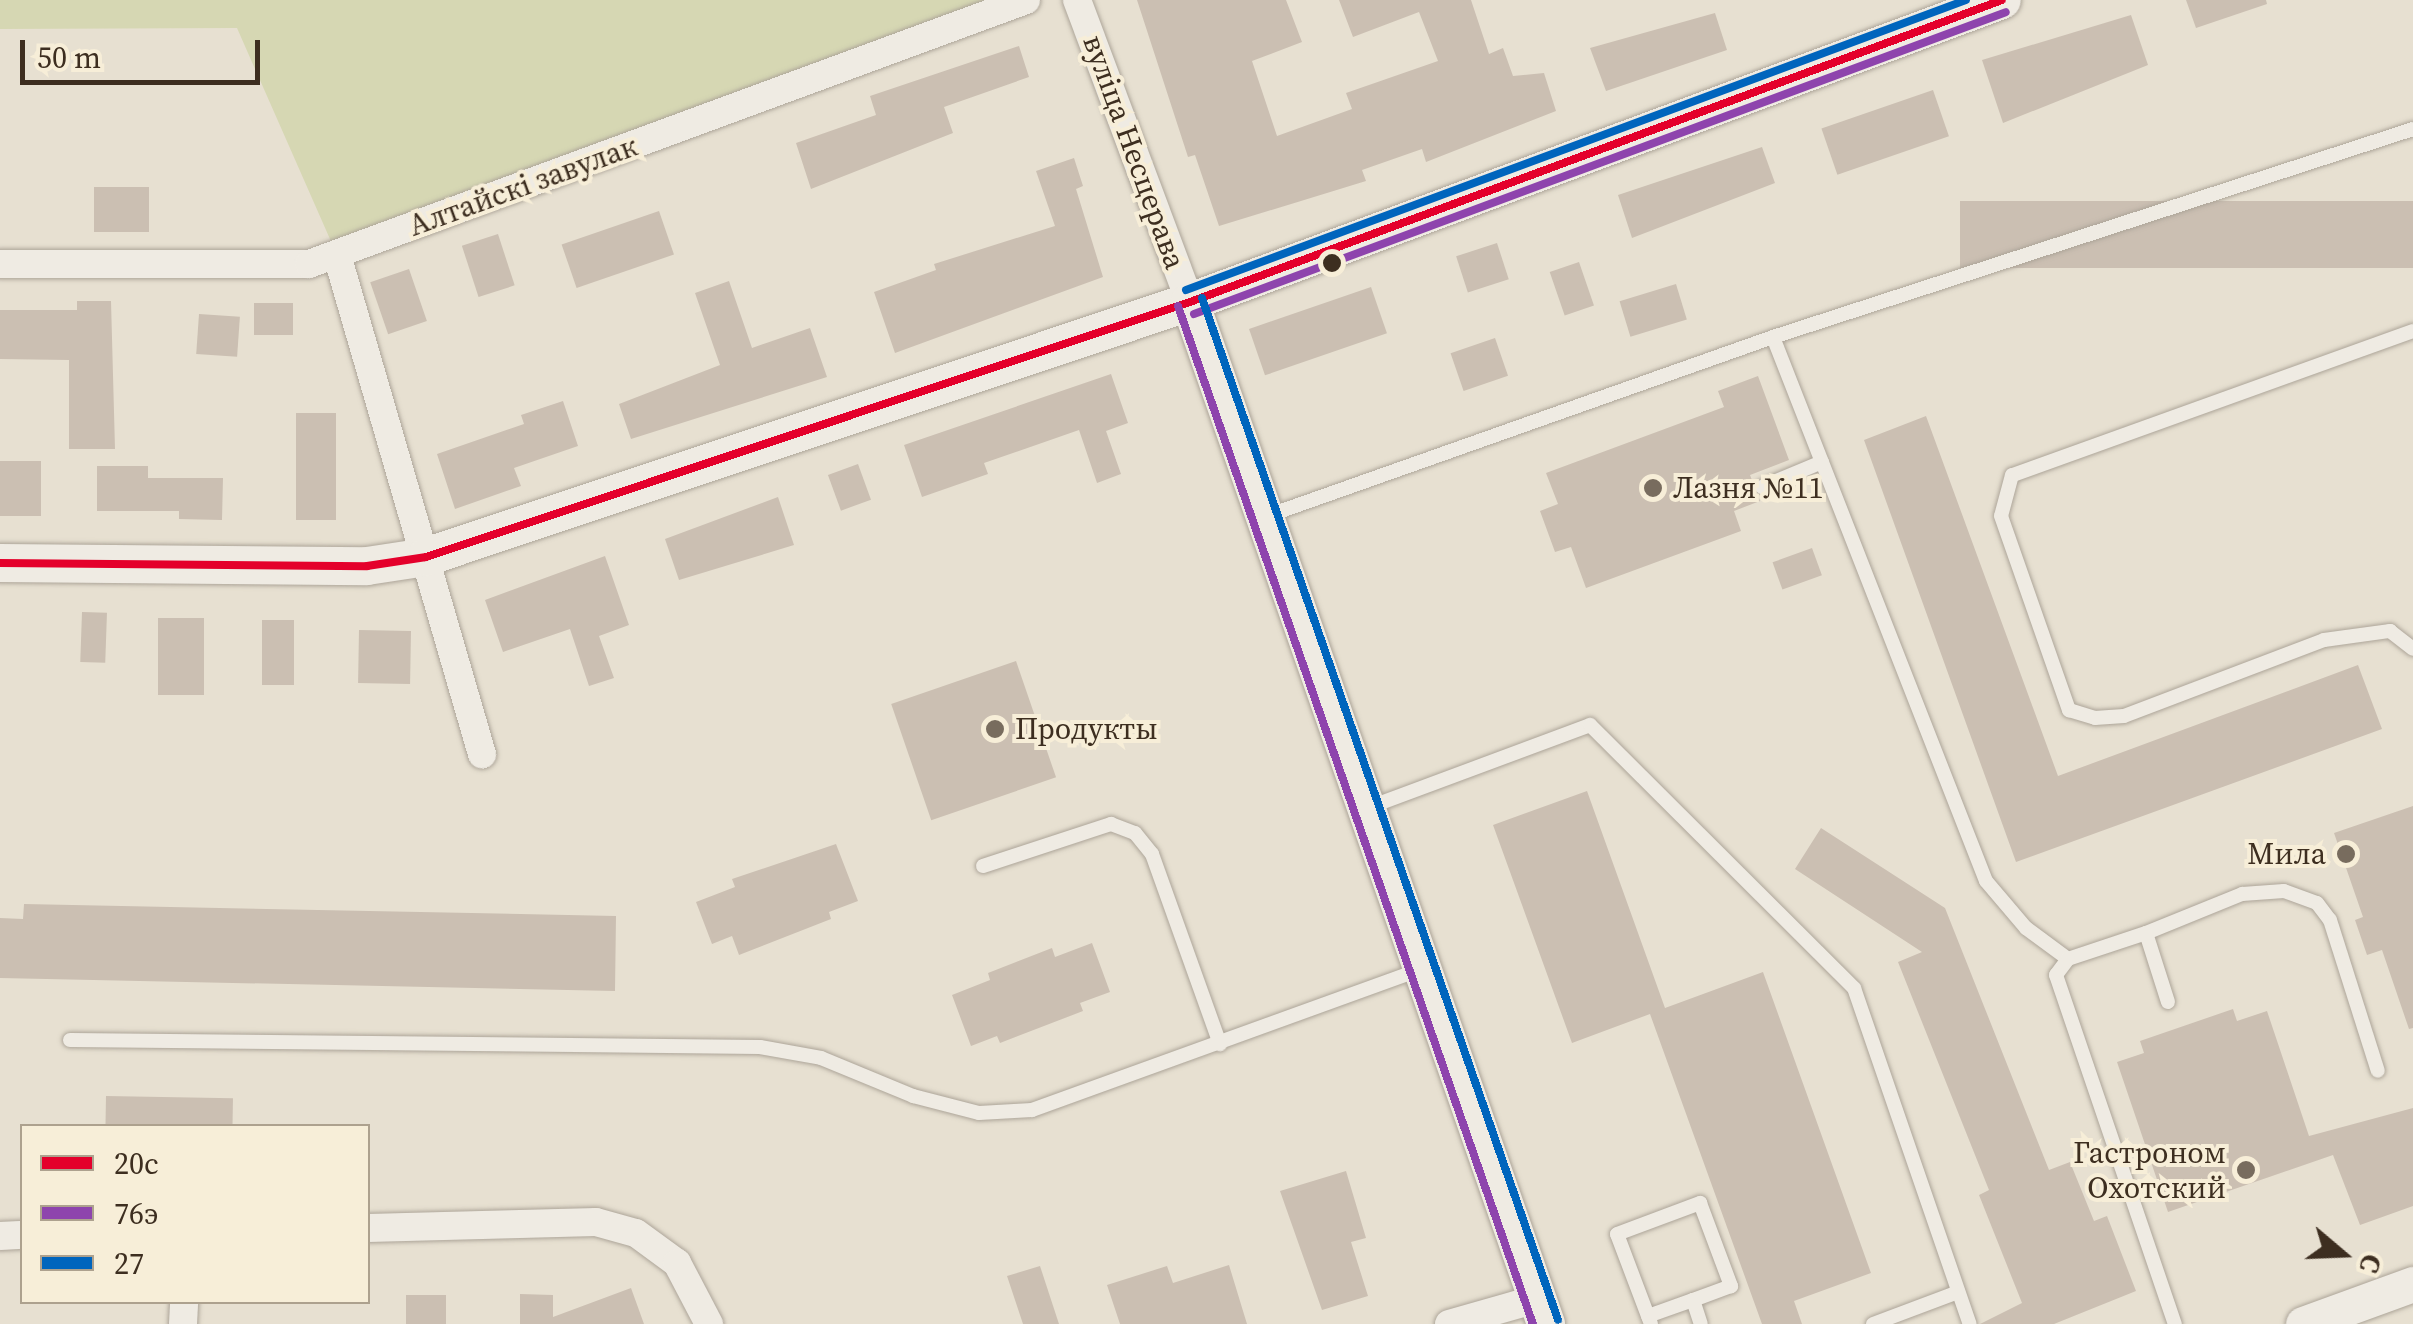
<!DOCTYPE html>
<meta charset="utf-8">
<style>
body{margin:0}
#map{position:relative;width:2413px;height:1324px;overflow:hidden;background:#e7e0d1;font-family:"Source Serif 4",serif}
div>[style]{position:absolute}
.green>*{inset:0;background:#d6d7b3}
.building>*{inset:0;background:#cbbfb2;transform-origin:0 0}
.roads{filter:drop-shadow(0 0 2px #ada599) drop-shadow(0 0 2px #ada599)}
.service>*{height:14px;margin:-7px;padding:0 7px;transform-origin:7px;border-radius:7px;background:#efebe3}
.minor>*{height:28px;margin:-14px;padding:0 14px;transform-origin:14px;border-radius:14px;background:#efebe3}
.tertiary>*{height:35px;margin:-17.5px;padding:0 17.5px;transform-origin:17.5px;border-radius:17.5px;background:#efebe3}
.secondary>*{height:38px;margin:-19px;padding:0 19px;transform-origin:19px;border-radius:19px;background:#efebe3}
.bus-1>*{height:8px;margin:-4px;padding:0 4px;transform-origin:4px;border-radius:4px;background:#e4002b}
.bus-2>*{height:8px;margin:-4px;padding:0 4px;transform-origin:4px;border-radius:4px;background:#8e44ad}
.bus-3>*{height:8px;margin:-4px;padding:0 4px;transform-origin:4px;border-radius:4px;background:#0065bd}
.dots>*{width:28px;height:28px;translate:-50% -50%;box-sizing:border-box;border:5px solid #f7eed8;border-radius:50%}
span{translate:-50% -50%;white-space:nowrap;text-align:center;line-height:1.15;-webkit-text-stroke:8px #f7eed8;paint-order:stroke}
.street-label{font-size:30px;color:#3d2e20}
.poi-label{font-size:30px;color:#3d2e20}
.left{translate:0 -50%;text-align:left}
.right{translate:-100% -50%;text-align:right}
.legend{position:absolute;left:20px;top:1124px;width:350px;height:180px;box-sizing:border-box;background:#f7eed8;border:2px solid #ada18e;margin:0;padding:12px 18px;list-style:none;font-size:30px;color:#3d2e20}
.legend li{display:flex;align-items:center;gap:20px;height:50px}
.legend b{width:50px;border:2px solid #ada18e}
.north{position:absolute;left:2293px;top:1204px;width:100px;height:100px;-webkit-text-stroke:8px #f7eed8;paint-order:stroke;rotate:109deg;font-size:28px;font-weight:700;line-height:40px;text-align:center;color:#3d2e20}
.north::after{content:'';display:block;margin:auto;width:35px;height:45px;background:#3d2e20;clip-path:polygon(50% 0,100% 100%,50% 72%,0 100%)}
.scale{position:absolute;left:20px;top:40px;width:240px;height:45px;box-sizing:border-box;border:5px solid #3d2e20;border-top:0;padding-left:12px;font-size:30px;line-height:35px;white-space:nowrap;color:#3d2e20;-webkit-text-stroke:8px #f7eed8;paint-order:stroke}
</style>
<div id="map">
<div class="green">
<div style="clip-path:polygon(0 0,1039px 0,337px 255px,237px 28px,0 29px)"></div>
</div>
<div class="building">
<div style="clip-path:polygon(1137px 0,1286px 0,1302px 42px,1252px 61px,1277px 136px,1352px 109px,1346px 93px,1438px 61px,1419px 12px,1353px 37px,1339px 0,1471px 0,1489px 54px,1503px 48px,1513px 76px,1544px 73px,1556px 111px,1426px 162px,1422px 149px,1362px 170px,1366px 181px,1219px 226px,1195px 155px,1188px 157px)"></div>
<div style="clip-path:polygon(2186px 0,2266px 0,2267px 4px,2196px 28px)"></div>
<div style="clip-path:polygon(1715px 13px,1727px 50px,1606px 91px,1590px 48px)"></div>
<div style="clip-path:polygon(2131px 15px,2148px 65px,2003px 123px,1982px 60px)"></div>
<div style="clip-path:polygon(1019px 46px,1029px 77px,944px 107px,953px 133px,811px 189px,796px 143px,876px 115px,870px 96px)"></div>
<div style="left:1933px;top:90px;width:49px;height:118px;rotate:71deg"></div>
<div style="clip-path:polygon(1762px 147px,1775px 183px,1632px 238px,1618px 195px)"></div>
<div style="clip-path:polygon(1074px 158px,1083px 186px,1076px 189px,1103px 277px,895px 353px,874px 292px,936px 270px,934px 264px,1055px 226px,1036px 171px)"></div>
<div style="left:94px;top:187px;width:55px;height:45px"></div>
<div style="left:2413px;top:201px;width:67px;height:453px;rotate:90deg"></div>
<div style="left:659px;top:211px;width:46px;height:103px;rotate:71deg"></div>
<div style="left:498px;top:234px;width:54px;height:38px;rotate:72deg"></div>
<div style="left:1497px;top:243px;width:38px;height:43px;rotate:72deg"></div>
<div style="left:1579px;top:262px;width:46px;height:31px;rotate:71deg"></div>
<div style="left:409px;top:269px;width:55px;height:41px;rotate:71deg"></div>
<div style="clip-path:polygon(729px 281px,752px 348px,810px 328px,827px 377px,631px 439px,619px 404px,720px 365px,695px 293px)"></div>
<div style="left:1676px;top:284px;width:37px;height:59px;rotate:73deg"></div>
<div style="left:1371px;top:287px;width:49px;height:129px;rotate:71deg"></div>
<div style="clip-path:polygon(77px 301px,111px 301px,115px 449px,69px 449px,69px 360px,0 359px,0 310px,77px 310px)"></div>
<div style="left:254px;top:303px;width:39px;height:32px"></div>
<div style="left:199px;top:314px;width:41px;height:40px;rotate:4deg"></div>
<div style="left:1495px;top:338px;width:40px;height:47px;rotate:71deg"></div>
<div style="clip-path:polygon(1111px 374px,1128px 423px,1106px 431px,1121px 474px,1097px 483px,1079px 430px,984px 463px,988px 474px,922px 497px,904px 445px)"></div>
<div style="clip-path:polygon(1758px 376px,1789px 460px,1750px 475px,1760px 501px,1734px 511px,1741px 531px,1586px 588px,1571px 547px,1555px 552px,1540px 511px,1558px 504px,1546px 473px,1724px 407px,1718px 391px)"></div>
<div style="clip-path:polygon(563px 401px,578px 446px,514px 468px,521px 486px,455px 509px,437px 454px,524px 424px,521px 415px)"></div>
<div style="left:296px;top:413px;width:40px;height:107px"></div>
<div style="clip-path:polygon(1926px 416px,2058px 776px,2358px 665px,2382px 729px,2016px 862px,1864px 440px)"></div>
<div style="left:0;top:461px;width:41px;height:55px"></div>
<div style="left:858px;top:464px;width:38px;height:32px;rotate:70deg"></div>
<div style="clip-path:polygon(97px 466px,148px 466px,148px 478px,223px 478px,222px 520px,179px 519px,179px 511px,97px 511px)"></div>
<div style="clip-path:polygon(778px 497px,794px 545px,679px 580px,665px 539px)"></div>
<div style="left:1812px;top:548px;width:29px;height:42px;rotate:70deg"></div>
<div style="clip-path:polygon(605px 556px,629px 625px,599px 636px,614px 678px,589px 686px,570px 629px,503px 652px,485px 600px)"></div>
<div style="left:82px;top:612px;width:25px;height:50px;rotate:2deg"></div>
<div style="left:158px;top:618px;width:46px;height:77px"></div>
<div style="left:262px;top:620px;width:32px;height:65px"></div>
<div style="left:359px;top:630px;width:52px;height:53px;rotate:1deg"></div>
<div style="left:1016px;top:661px;width:123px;height:132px;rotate:71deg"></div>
<div style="clip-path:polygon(1587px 791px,1665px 1008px,1763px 972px,1871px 1273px,1794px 1301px,1802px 1324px,1762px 1324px,1650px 1014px,1572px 1043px,1493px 825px)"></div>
<div style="clip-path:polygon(2413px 806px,2413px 1028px,2409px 1029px,2382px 950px,2367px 955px,2355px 920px,2363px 917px,2334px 833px)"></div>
<div style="clip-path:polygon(1821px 828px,1945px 908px,2049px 1170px,2070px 1162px,2094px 1221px,2107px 1216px,2136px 1291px,2054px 1324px,1980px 1324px,2022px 1303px,1979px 1195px,1989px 1190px,1898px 962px,1922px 952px,1795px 869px)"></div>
<div style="clip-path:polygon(836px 844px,858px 901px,829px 912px,831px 919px,739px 955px,732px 936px,712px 944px,696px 902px,735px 887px,732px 879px)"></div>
<div style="clip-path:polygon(24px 904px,616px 916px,615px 991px,0 978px,0 918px,23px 919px)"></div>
<div style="clip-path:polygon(1092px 943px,1110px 992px,1080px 1003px,1083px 1011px,1000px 1043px,997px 1036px,971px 1046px,952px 995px,990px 980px,988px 973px,1052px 948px,1055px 957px)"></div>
<div style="clip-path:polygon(2233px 1009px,2237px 1021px,2267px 1011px,2309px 1136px,2413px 1108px,2413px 1206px,2360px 1225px,2333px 1155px,2168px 1212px,2117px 1062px,2144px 1053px,2140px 1041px)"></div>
<div style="left:106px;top:1096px;width:127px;height:30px;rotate:1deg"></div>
<div style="clip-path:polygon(1346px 1171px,1366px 1238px,1351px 1242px,1368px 1296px,1322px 1310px,1280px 1191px)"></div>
<div style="clip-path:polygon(1229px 1265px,1247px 1324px,1120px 1324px,1107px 1285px,1167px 1266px,1173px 1283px)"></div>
<div style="clip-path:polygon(1040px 1266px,1059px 1324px,1023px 1324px,1007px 1276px)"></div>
<div style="clip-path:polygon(631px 1288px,644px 1324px,520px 1324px,520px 1294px,553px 1295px,553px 1317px)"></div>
<div style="left:406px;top:1295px;width:40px;height:29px"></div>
</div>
<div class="roads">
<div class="service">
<div style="left:2413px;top:331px;width:426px;rotate:160.2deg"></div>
<div style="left:2012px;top:475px;width:42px;rotate:105deg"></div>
<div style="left:2001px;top:516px;width:206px;rotate:70.7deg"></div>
<div style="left:2069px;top:710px;width:27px;rotate:17deg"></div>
<div style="left:2095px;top:718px;width:29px;rotate:-4deg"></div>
<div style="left:2124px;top:716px;width:214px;rotate:-20.8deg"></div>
<div style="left:2324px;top:640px;width:67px;rotate:-7.8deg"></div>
<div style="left:2390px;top:631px;width:29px;rotate:38deg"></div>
<div style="left:1773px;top:337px;width:584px;rotate:68.62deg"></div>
<div style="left:1986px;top:881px;width:62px;rotate:49.6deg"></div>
<div style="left:2026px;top:928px;width:52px;rotate:36.4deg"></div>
<div style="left:1762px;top:487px;width:65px;rotate:-22.6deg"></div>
<div style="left:1267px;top:516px;width:537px;rotate:-19.48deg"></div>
<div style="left:1773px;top:337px;width:673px;rotate:-18deg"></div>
<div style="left:1367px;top:808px;width:238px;rotate:-20.4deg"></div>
<div style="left:1590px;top:725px;width:373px;rotate:44.9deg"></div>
<div style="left:1854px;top:988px;width:355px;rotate:71deg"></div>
<div style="left:983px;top:866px;width:135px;rotate:-18.2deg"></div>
<div style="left:1111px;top:824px;width:26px;rotate:21deg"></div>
<div style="left:1135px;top:833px;width:27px;rotate:51deg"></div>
<div style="left:1152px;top:854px;width:202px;rotate:70.3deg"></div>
<div style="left:2146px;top:933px;width:104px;rotate:-22.1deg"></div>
<div style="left:2242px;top:894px;width:42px;rotate:-4.1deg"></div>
<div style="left:2284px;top:891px;width:35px;rotate:20deg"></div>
<div style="left:2317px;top:903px;width:21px;rotate:53deg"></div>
<div style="left:2330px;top:920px;width:158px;rotate:72.4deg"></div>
<div style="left:2168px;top:1002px;width:72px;rotate:-107.7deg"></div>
<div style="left:2146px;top:933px;width:82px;rotate:161.6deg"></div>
<div style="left:2068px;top:959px;width:20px;rotate:127deg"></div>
<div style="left:2056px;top:975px;width:369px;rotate:71.2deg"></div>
<div style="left:70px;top:1040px;width:690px;rotate:0.58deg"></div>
<div style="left:760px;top:1047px;width:62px;rotate:10.2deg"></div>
<div style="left:821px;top:1058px;width:100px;rotate:22.4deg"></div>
<div style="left:913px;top:1096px;width:68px;rotate:14.4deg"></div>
<div style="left:979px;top:1113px;width:53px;rotate:-3.2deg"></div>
<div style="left:1032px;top:1110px;width:411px;rotate:-19.9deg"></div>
<div style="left:1648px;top:1316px;width:48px;rotate:-19.6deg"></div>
<div style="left:1651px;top:1324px;width:96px;rotate:-110.7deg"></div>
<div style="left:1617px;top:1234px;width:89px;rotate:-20.5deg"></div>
<div style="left:1700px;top:1203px;width:89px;rotate:69.5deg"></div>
<div style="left:1731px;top:1286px;width:40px;rotate:159.8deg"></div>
<div style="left:1693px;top:1300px;width:25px;rotate:72deg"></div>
<div style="left:1873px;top:1324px;width:91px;rotate:-20.6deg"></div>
</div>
<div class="minor">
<div style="left:1077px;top:0;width:322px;rotate:69.5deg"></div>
<div style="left:337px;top:255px;width:520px;rotate:73.8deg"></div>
<div style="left:0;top:264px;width:309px"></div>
<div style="left:309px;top:264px;width:764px;rotate:-20.21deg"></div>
<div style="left:368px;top:1228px;width:228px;rotate:-1.5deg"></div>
<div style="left:596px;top:1222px;width:41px;rotate:15.4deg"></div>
<div style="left:636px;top:1233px;width:51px;rotate:36.2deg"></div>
<div style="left:677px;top:1263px;width:69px;rotate:62.3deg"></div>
<div style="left:0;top:1236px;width:22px;rotate:-3deg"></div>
<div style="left:183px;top:1324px;width:22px;rotate:-87deg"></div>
<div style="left:1449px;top:1324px;width:91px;rotate:-15.9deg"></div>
</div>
<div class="tertiary">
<div style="left:2303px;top:1324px;width:117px;rotate:-20deg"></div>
</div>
<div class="secondary">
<div style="left:1190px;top:302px;width:1082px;rotate:70.79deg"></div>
<div style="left:0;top:563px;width:367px;rotate:0.5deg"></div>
<div style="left:367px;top:566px;width:60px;rotate:-8.7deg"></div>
<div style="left:426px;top:557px;width:805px;rotate:-18.46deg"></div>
<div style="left:1190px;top:302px;width:866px;rotate:-20.4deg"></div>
</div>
</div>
<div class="bus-1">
<div style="left:0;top:563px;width:367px;rotate:0.5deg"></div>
<div style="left:367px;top:566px;width:60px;rotate:-8.7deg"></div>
<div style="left:426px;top:557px;width:805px;rotate:-18.46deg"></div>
<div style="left:1190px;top:302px;width:866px;rotate:-20.4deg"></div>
</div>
<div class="bus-2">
<div style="left:1178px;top:306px;width:1078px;rotate:70.78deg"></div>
<div style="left:1194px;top:314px;width:866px;rotate:-20.4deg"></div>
</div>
<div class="bus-3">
<div style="left:1186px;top:290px;width:832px;rotate:-20.39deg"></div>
<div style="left:1202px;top:298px;width:1082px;rotate:70.79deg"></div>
</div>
<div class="dots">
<div style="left:1332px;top:263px;background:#3d2e20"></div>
<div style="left:1653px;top:488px;background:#786c5e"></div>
<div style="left:995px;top:729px;background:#786c5e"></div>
<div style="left:2346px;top:854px;background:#786c5e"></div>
<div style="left:2246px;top:1170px;background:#786c5e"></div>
</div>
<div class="street-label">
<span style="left:1134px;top:152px;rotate:70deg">вуліца Несцерава</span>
<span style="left:523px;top:186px;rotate:-20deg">Алтайскі завулак</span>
</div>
<div class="poi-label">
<span class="left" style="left:1673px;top:488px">Лазня №11</span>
<span class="left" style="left:1015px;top:729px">Продукты</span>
<span class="right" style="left:2326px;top:854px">Мила</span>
<span class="right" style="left:2226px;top:1170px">Гастроном<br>Охотский</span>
</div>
<ul class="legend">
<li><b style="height:12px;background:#e4002b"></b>20с</li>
<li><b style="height:12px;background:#8e44ad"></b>76э</li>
<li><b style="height:12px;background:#0065bd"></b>27</li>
</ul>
<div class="north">С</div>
<div class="scale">50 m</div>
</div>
